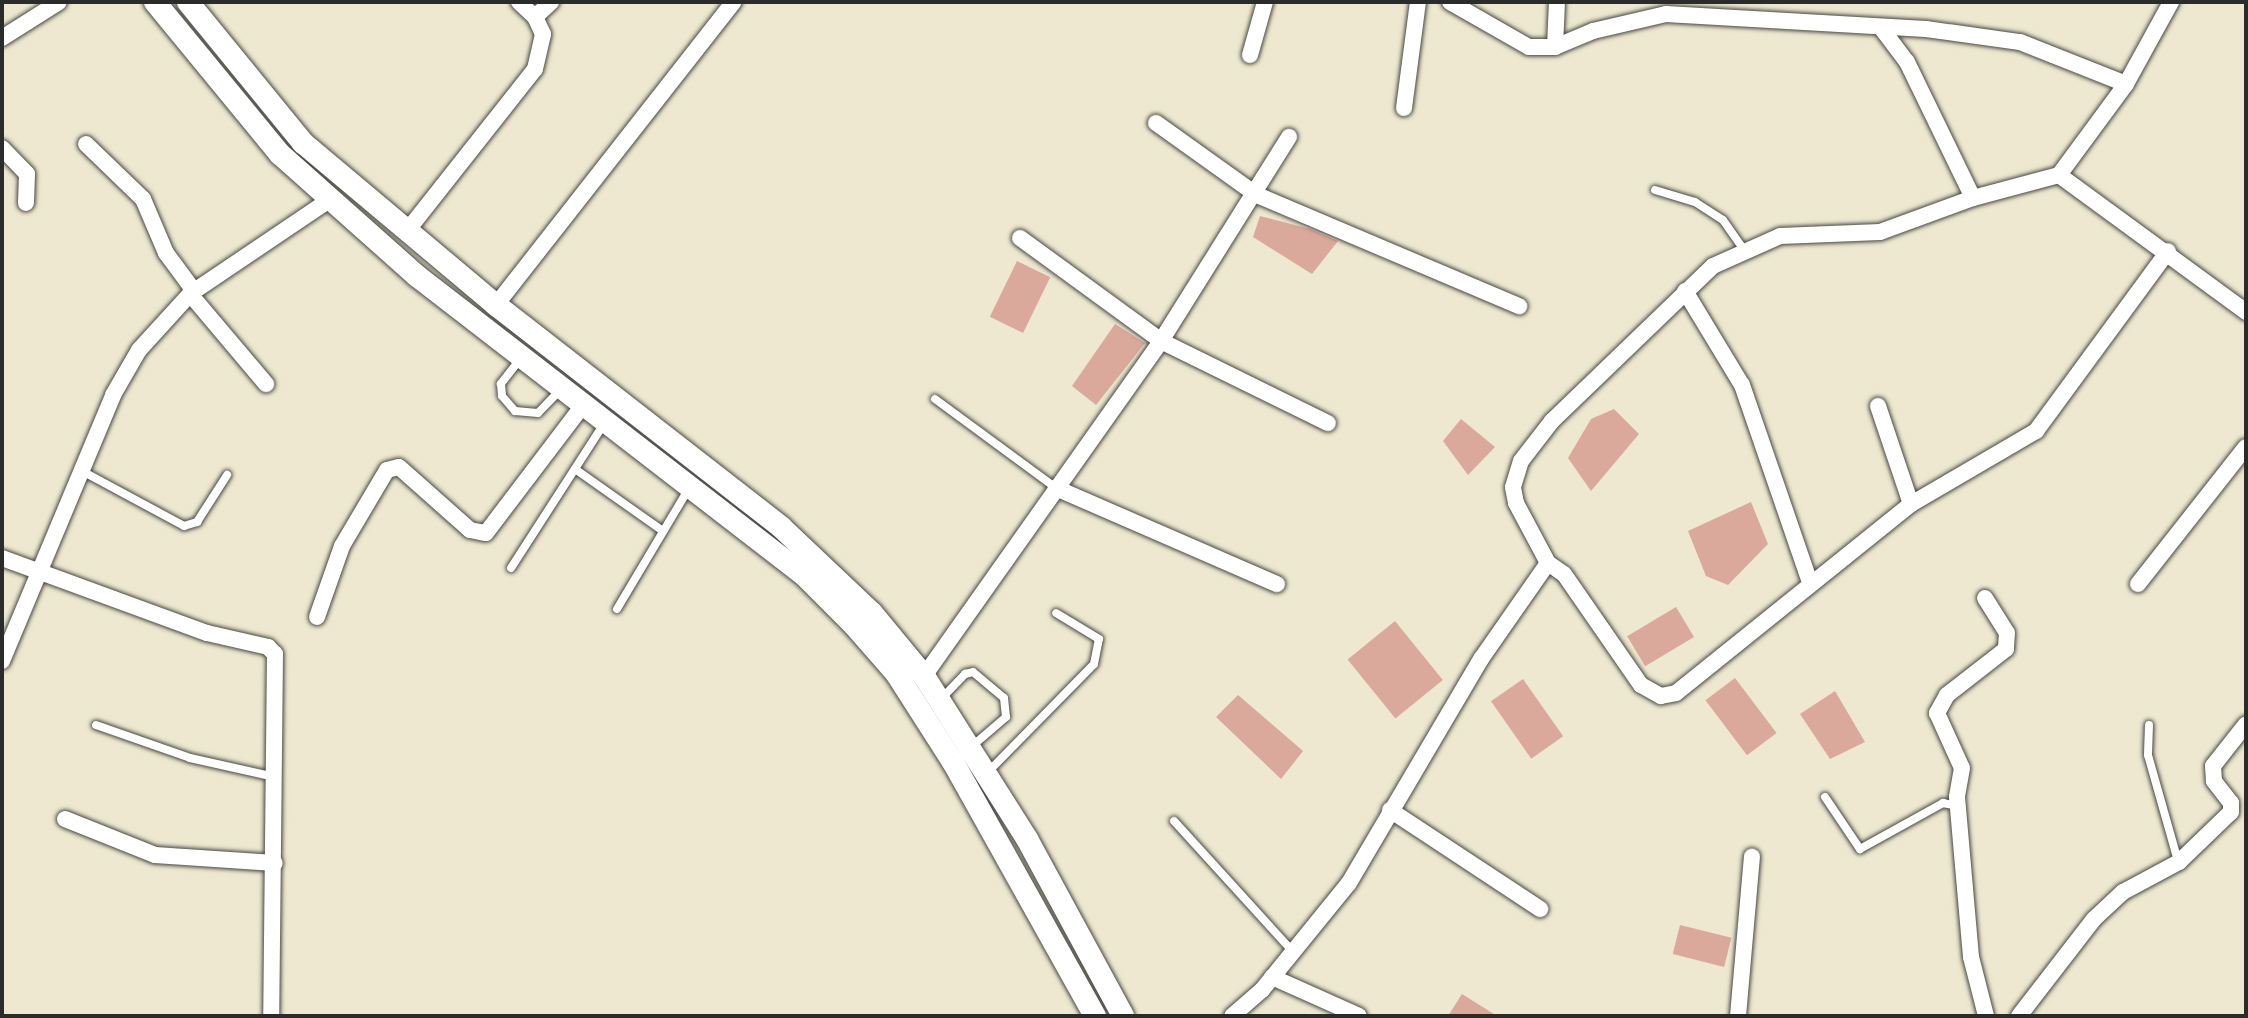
<!DOCTYPE html>
<style>
body{margin:0}
#map{position:relative;width:2248px;height:1018px;overflow:hidden;background:#ede8cf;font-family:"IM FELL Double Pica",serif}
div>[style]{position:absolute}
.building>*{inset:0;background:#dba99b;transform-origin:0 0}
.roads{filter:drop-shadow(0 0 2px #484744) drop-shadow(0 0 2px #484744)}
.service>*{height:8px;margin:-4px;padding:0 4px;transform-origin:4px;border-radius:4px;background:#fff}
.minor>*{height:16px;margin:-8px;padding:0 8px;transform-origin:8px;border-radius:8px;background:#fff}
.secondary>*{height:22px;margin:-11px;padding:0 11px;transform-origin:11px;border-radius:11px;background:#fff}
span{translate:-50% -50%;white-space:nowrap;text-align:center;line-height:1.15;-webkit-text-stroke:6px #f6f6f2;paint-order:stroke}
.frame{position:absolute;inset:0;border:4px solid #2b2b2b;pointer-events:none}
</style>
<div id="map">
<div class="building">
<div style="clip-path:polygon(1260px 216px,1310px 229px,1338px 241px,1312px 274px,1253px 237px)"></div>
<div style="left:1017px;top:261px;width:37px;height:62px;rotate:26deg"></div>
<div style="clip-path:polygon(1115px 324px,1145px 343px,1096px 405px,1072px 386px)"></div>
<div style="clip-path:polygon(1614px 409px,1639px 434px,1591px 491px,1568px 458px,1591px 419px)"></div>
<div style="clip-path:polygon(1461px 419px,1495px 447px,1468px 475px,1443px 441px)"></div>
<div style="clip-path:polygon(1751px 502px,1768px 544px,1728px 585px,1706px 576px,1688px 531px)"></div>
<div style="left:1676px;top:607px;width:35px;height:57px;rotate:59deg"></div>
<div style="left:1395px;top:621px;width:76px;height:61px;rotate:51deg"></div>
<div style="left:1735px;top:678px;width:69px;height:37px;rotate:53deg"></div>
<div style="left:1523px;top:679px;width:70px;height:39px;rotate:55deg"></div>
<div style="clip-path:polygon(1835px 691px,1865px 742px,1830px 759px,1800px 714px)"></div>
<div style="clip-path:polygon(1238px 695px,1303px 751px,1281px 779px,1216px 717px)"></div>
<div style="left:1680px;top:925px;width:53px;height:30px;rotate:14deg"></div>
<div style="clip-path:polygon(1462px 994px,1497px 1016px,1448px 1016px)"></div>
</div>
<div class="roads">
<div class="service">
<div style="left:1655px;top:190px;width:42px;rotate:16.7deg"></div>
<div style="left:1695px;top:202px;width:33px;rotate:33deg"></div>
<div style="left:1723px;top:220px;width:37px;rotate:55deg"></div>
<div style="left:521px;top:358px;width:33px;rotate:128deg"></div>
<div style="left:501px;top:384px;width:12px;rotate:85deg"></div>
<div style="left:502px;top:396px;width:20px;rotate:49deg"></div>
<div style="left:515px;top:411px;width:23px;rotate:5deg"></div>
<div style="left:538px;top:413px;width:32px;rotate:-46deg"></div>
<div style="left:935px;top:399px;width:150px;rotate:36.3deg"></div>
<div style="left:575px;top:469px;width:108px;rotate:35.2deg"></div>
<div style="left:82px;top:471px;width:116px;rotate:28.3deg"></div>
<div style="left:184px;top:526px;width:14px;rotate:-17deg"></div>
<div style="left:197px;top:522px;width:56px;rotate:-57.4deg"></div>
<div style="left:511px;top:568px;width:174px;rotate:-57.2deg"></div>
<div style="left:617px;top:609px;width:141px;rotate:-59.2deg"></div>
<div style="left:941px;top:699px;width:35px;rotate:-46deg"></div>
<div style="left:965px;top:674px;width:8px;rotate:-14deg"></div>
<div style="left:973px;top:672px;width:40px;rotate:40deg"></div>
<div style="left:1004px;top:698px;width:19px;rotate:84deg"></div>
<div style="left:1006px;top:717px;width:48px;rotate:139.3deg"></div>
<div style="left:96px;top:725px;width:100px;rotate:19.3deg"></div>
<div style="left:190px;top:758px;width:87px;rotate:12.6deg"></div>
<div style="left:2149px;top:725px;width:30px;rotate:92deg"></div>
<div style="left:2148px;top:755px;width:110px;rotate:74.2deg"></div>
<div style="left:986px;top:774px;width:154px;rotate:-45.5deg"></div>
<div style="left:1094px;top:664px;width:25px;rotate:-79deg"></div>
<div style="left:1099px;top:639px;width:50px;rotate:-148.8deg"></div>
<div style="left:1825px;top:797px;width:63px;rotate:56.1deg"></div>
<div style="left:1860px;top:849px;width:95px;rotate:-29deg"></div>
<div style="left:1943px;top:803px;width:14px;rotate:12deg"></div>
<div style="left:1174px;top:821px;width:177px;rotate:47.7deg"></div>
</div>
<div class="minor">
<div style="left:1450px;top:2px;width:91px;rotate:29.7deg"></div>
<div style="left:1529px;top:47px;width:26px"></div>
<div style="left:1555px;top:47px;width:41px;rotate:-22.8deg"></div>
<div style="left:1593px;top:31px;width:75px;rotate:-13.1deg"></div>
<div style="left:1666px;top:14px;width:260px;rotate:3.3deg"></div>
<div style="left:1926px;top:29px;width:95px;rotate:7.9deg"></div>
<div style="left:2020px;top:42px;width:114px;rotate:21.6deg"></div>
<div style="left:535px;top:17px;width:22px;rotate:-43deg"></div>
<div style="left:1882px;top:29px;width:41px;rotate:52.9deg"></div>
<div style="left:1907px;top:62px;width:151px;rotate:64.1deg"></div>
<div style="left:2px;top:38px;width:67px;rotate:-32.3deg"></div>
<div style="left:1555px;top:47px;width:45px;rotate:-87.5deg"></div>
<div style="left:1250px;top:55px;width:55px;rotate:-74.2deg"></div>
<div style="left:1404px;top:108px;width:107px;rotate:-82.5deg"></div>
<div style="left:1156px;top:123px;width:124px;rotate:35.5deg"></div>
<div style="left:1257px;top:195px;width:285px;rotate:23deg"></div>
<div style="left:86px;top:144px;width:79px;rotate:44deg"></div>
<div style="left:143px;top:199px;width:59px;rotate:66.9deg"></div>
<div style="left:166px;top:253px;width:47px;rotate:53.6deg"></div>
<div style="left:2px;top:148px;width:36px;rotate:46deg"></div>
<div style="left:27px;top:174px;width:29px;rotate:92deg"></div>
<div style="left:2059px;top:175px;width:113px;rotate:-53.6deg"></div>
<div style="left:2126px;top:84px;width:94px;rotate:-61.2deg"></div>
<div style="left:407px;top:231px;width:206px;rotate:-51.7deg"></div>
<div style="left:535px;top:69px;width:36px;rotate:-77deg"></div>
<div style="left:543px;top:34px;width:19px;rotate:-115deg"></div>
<div style="left:535px;top:17px;width:22px;rotate:-137deg"></div>
<div style="left:1020px;top:238px;width:175px;rotate:36.1deg"></div>
<div style="left:1161px;top:341px;width:186px;rotate:26.2deg"></div>
<div style="left:1685px;top:291px;width:110px;rotate:58.8deg"></div>
<div style="left:1742px;top:385px;width:208px;rotate:71deg"></div>
<div style="left:190px;top:294px;width:118px;rotate:49.8deg"></div>
<div style="left:496px;top:305px;width:385px;rotate:-51.9deg"></div>
<div style="left:1878px;top:406px;width:103px;rotate:71.4deg"></div>
<div style="left:1056px;top:488px;width:241px;rotate:23.5deg"></div>
<div style="left:2px;top:558px;width:218px;rotate:20.1deg"></div>
<div style="left:207px;top:633px;width:63px;rotate:12.9deg"></div>
<div style="left:268px;top:647px;width:10px;rotate:45deg"></div>
<div style="left:275px;top:654px;width:362px;rotate:90.6deg"></div>
<div style="left:1548px;top:563px;width:19px;rotate:35deg"></div>
<div style="left:1564px;top:574px;width:135px;rotate:55.3deg"></div>
<div style="left:1641px;top:685px;width:23px;rotate:29deg"></div>
<div style="left:1661px;top:696px;width:15px;rotate:-11deg"></div>
<div style="left:1676px;top:693px;width:302px;rotate:-38.8deg"></div>
<div style="left:1911px;top:504px;width:145px;rotate:-30.3deg"></div>
<div style="left:2036px;top:431px;width:223px;rotate:-53.7deg"></div>
<div style="left:2138px;top:584px;width:174px;rotate:-51.8deg"></div>
<div style="left:1985px;top:598px;width:41px;rotate:57.8deg"></div>
<div style="left:2007px;top:633px;width:16px;rotate:94deg"></div>
<div style="left:2006px;top:649px;width:75px;rotate:142.1deg"></div>
<div style="left:1947px;top:695px;width:21px;rotate:119deg"></div>
<div style="left:1937px;top:713px;width:60px;rotate:65.6deg"></div>
<div style="left:1962px;top:768px;width:29px;rotate:100deg"></div>
<div style="left:1957px;top:797px;width:161px;rotate:85deg"></div>
<div style="left:1971px;top:957px;width:61px;rotate:75.7deg"></div>
<div style="left:317px;top:617px;width:75px;rotate:-70.6deg"></div>
<div style="left:342px;top:546px;width:88px;rotate:-59.4deg"></div>
<div style="left:387px;top:470px;width:12px;rotate:-14deg"></div>
<div style="left:399px;top:467px;width:95px;rotate:41.6deg"></div>
<div style="left:470px;top:530px;width:16px;rotate:11deg"></div>
<div style="left:486px;top:533px;width:162px;rotate:-52.8deg"></div>
<div style="left:2px;top:661px;width:288px;rotate:-67.3deg"></div>
<div style="left:113px;top:395px;width:52px;rotate:-60deg"></div>
<div style="left:139px;top:350px;width:76px;rotate:-47.7deg"></div>
<div style="left:190px;top:294px;width:170px;rotate:-34deg"></div>
<div style="left:924px;top:676px;width:410px;rotate:-54.7deg"></div>
<div style="left:1161px;top:341px;width:241px;rotate:-57.9deg"></div>
<div style="left:1390px;top:810px;width:180px;rotate:33.4deg"></div>
<div style="left:65px;top:819px;width:97px;rotate:21.8deg"></div>
<div style="left:155px;top:855px;width:120px;rotate:3.8deg"></div>
<div style="left:1272px;top:977px;width:95px;rotate:24.1deg"></div>
<div style="left:1232px;top:1016px;width:40px;rotate:-41deg"></div>
<div style="left:1262px;top:990px;width:138px;rotate:-50.9deg"></div>
<div style="left:1349px;top:883px;width:260px;rotate:-59.5deg"></div>
<div style="left:1481px;top:659px;width:117px;rotate:-55.1deg"></div>
<div style="left:1548px;top:563px;width:68px;rotate:-118.1deg"></div>
<div style="left:1516px;top:503px;width:16px;rotate:-101deg"></div>
<div style="left:1513px;top:487px;width:27px;rotate:-73deg"></div>
<div style="left:1521px;top:461px;width:51px;rotate:-52.2deg"></div>
<div style="left:1552px;top:421px;width:223px;rotate:-43.9deg"></div>
<div style="left:1713px;top:266px;width:73px;rotate:-24.1deg"></div>
<div style="left:1780px;top:236px;width:100px;rotate:-2.3deg"></div>
<div style="left:1880px;top:232px;width:99px;rotate:-20.1deg"></div>
<div style="left:1973px;top:198px;width:89px;rotate:-15deg"></div>
<div style="left:2059px;top:175px;width:232px;rotate:36.2deg"></div>
<div style="left:1738px;top:1016px;width:160px;rotate:-85deg"></div>
<div style="left:2019px;top:1016px;width:123px;rotate:-52.3deg"></div>
<div style="left:2094px;top:919px;width:40px;rotate:-43deg"></div>
<div style="left:2123px;top:892px;width:64px;rotate:-28.2deg"></div>
<div style="left:2179px;top:862px;width:72px;rotate:-43.9deg"></div>
<div style="left:2231px;top:812px;width:9px;rotate:-90deg"></div>
<div style="left:2231px;top:803px;width:28px;rotate:-128deg"></div>
<div style="left:2214px;top:781px;width:15px;rotate:-94deg"></div>
<div style="left:2213px;top:766px;width:53px;rotate:-51.8deg"></div>
</div>
<div class="secondary">
<div style="left:155px;top:2px;width:197px;rotate:50.6deg"></div>
<div style="left:280px;top:154px;width:183px;rotate:41.7deg"></div>
<div style="left:417px;top:276px;width:488px;rotate:37.7deg"></div>
<div style="left:803px;top:574px;width:72px;rotate:45deg"></div>
<div style="left:854px;top:625px;width:64px;rotate:48.8deg"></div>
<div style="left:896px;top:673px;width:106px;rotate:57.4deg"></div>
<div style="left:953px;top:762px;width:291px;rotate:60.8deg"></div>
<div style="left:188px;top:2px;width:182px;rotate:50.8deg"></div>
<div style="left:303px;top:143px;width:252px;rotate:40deg"></div>
<div style="left:496px;top:305px;width:361px;rotate:37.9deg"></div>
<div style="left:781px;top:527px;width:125px;rotate:43.4deg"></div>
<div style="left:872px;top:613px;width:82px;rotate:50.5deg"></div>
<div style="left:924px;top:676px;width:193px;rotate:57.7deg"></div>
<div style="left:1027px;top:839px;width:201px;rotate:61.5deg"></div>
</div>
</div>
<div class="frame"></div>
</div>
